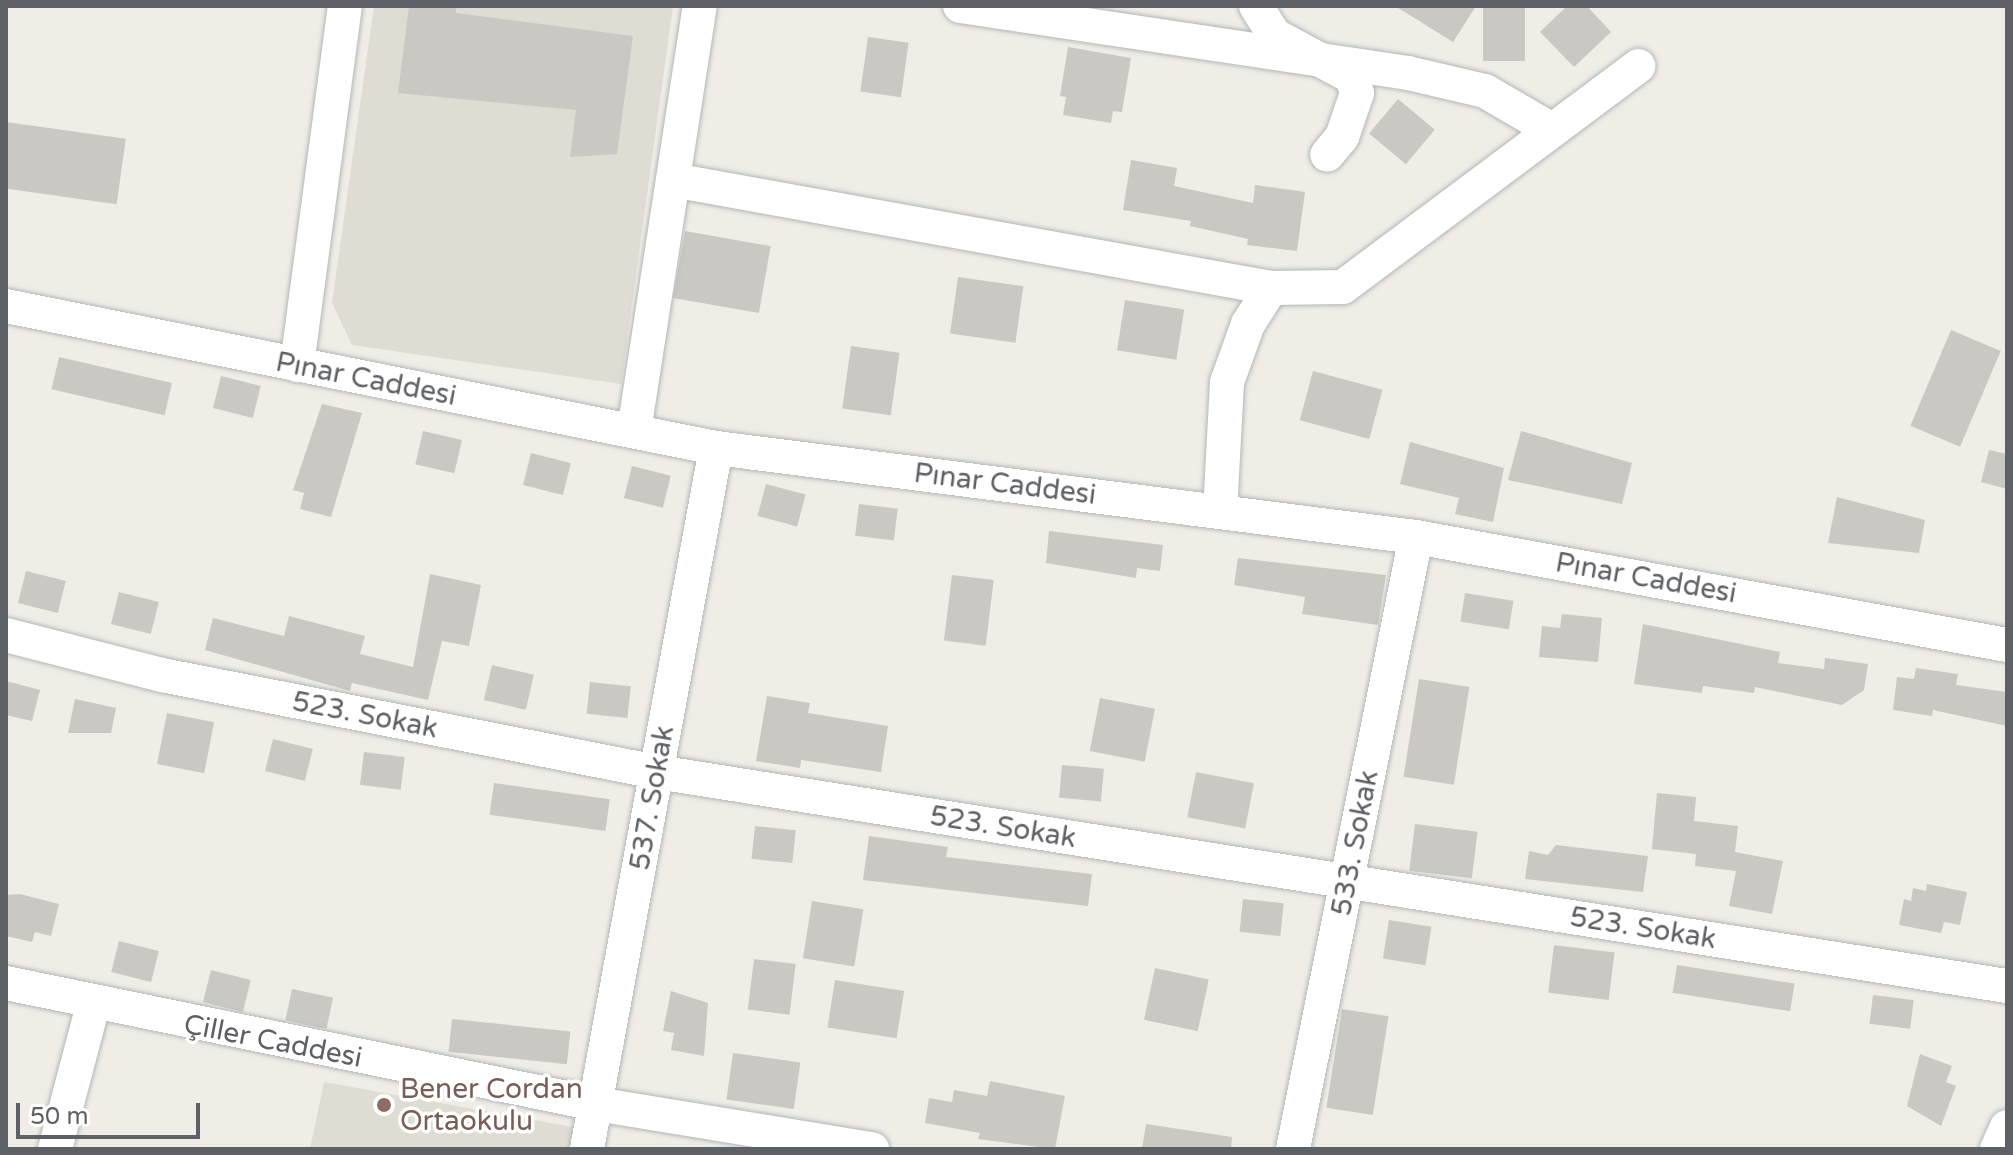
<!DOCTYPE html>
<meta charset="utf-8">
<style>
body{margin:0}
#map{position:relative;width:2013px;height:1155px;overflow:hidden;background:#efede6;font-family:"Varela Round",sans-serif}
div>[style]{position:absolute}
.education>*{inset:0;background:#dfdcd4}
.building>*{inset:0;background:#cac8c3;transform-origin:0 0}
.roads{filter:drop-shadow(0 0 2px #b3b6ba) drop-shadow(0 0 2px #b3b6ba)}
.minor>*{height:34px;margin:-17px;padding:0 17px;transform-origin:17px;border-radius:17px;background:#fff}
.dots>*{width:22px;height:22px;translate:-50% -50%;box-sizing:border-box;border:4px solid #fff;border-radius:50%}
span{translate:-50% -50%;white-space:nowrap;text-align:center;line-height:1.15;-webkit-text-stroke:7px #fff;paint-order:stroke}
.street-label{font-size:28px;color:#5d6166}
.education-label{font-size:28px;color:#785e54}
.left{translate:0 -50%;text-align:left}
.frame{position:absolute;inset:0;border:8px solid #5d6166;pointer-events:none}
.scale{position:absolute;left:16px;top:1103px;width:184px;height:36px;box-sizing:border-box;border:4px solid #5d6166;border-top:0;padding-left:10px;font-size:24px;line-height:28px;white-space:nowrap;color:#5d6166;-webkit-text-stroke:6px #fff;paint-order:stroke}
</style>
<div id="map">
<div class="education">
<div style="clip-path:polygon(374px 6px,673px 6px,621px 384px,352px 345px,332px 303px)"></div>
<div style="clip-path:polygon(324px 1082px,573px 1127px,569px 1149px,310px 1149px)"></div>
</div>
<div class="building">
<div style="clip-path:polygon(409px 6px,456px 6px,456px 13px,633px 36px,617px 154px,570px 157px,576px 110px,398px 93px)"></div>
<div style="clip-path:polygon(1395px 6px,1476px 6px,1453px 42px)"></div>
<div style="left:1483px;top:6px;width:42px;height:55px"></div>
<div style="clip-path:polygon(1567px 6px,1587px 6px,1611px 32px,1574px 67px,1540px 32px)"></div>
<div style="left:868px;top:37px;width:41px;height:55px;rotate:8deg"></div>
<div style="clip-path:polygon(1068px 47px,1131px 58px,1122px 112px,1113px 111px,1111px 123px,1063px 115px,1066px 97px,1060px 96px)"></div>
<div style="left:1398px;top:99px;width:48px;height:45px;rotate:40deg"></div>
<div style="left:6px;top:122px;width:121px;height:66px;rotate:8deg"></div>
<div style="clip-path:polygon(1131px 160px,1177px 168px,1174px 186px,1253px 203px,1255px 185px,1305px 192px,1297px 251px,1247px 245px,1248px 239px,1190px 226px,1191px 221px,1123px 210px)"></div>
<div style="left:685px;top:231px;width:87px;height:68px;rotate:10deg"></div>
<div style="left:958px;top:277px;width:66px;height:57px;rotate:8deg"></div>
<div style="left:1125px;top:300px;width:60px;height:51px;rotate:9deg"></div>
<div style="left:1951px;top:330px;width:54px;height:104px;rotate:23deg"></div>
<div style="left:851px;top:346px;width:49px;height:63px;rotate:8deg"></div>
<div style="left:59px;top:357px;width:116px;height:33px;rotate:13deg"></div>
<div style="left:1313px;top:371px;width:72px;height:51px;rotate:15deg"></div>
<div style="left:221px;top:376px;width:41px;height:33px;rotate:14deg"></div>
<div style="clip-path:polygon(322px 404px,362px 413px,331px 517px,300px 509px,304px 493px,293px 490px)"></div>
<div style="left:423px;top:431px;width:40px;height:34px;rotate:13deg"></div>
<div style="clip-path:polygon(1521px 431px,1632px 463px,1622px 504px,1508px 480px)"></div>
<div style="clip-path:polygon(1410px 442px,1504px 468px,1493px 522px,1455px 514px,1459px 498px,1400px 484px)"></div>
<div style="clip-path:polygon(1989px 450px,2007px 454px,2007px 489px,1981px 482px)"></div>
<div style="left:531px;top:453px;width:41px;height:33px;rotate:14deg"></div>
<div style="left:632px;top:466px;width:40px;height:33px;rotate:14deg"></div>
<div style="left:766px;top:484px;width:41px;height:33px;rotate:15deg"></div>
<div style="clip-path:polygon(1837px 497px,1925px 520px,1919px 553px,1828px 543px)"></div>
<div style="left:859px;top:504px;width:39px;height:32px;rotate:7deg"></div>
<div style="clip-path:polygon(1049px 531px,1163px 545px,1160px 571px,1137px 568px,1136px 578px,1046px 563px)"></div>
<div style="clip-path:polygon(1238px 558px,1386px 575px,1378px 625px,1302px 614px,1305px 597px,1234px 585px)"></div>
<div style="left:26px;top:571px;width:41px;height:33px;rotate:14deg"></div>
<div style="clip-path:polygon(430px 574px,481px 585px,469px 646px,442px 641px,428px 700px,352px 683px,350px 691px,205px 650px,213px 618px,284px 636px,289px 616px,365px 636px,360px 654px,413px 667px)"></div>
<div style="left:952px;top:575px;width:42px;height:66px;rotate:7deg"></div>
<div style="left:119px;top:592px;width:41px;height:33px;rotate:14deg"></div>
<div style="left:1465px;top:593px;width:49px;height:29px;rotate:9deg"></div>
<div style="clip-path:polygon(1562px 614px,1602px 618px,1598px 662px,1539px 657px,1542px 626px,1560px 628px)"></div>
<div style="clip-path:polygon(1643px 624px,1780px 652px,1778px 663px,1824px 669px,1825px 658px,1868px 664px,1864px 690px,1842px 705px,1755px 687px,1754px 693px,1703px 686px,1702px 693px,1634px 684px)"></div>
<div style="left:492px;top:665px;width:43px;height:36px;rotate:13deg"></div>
<div style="clip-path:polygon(1916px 668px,1958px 674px,1956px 685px,2007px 692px,2007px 726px,1933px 710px,1932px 716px,1893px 710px,1897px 677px,1914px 679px)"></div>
<div style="left:1419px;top:679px;width:51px;height:99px;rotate:9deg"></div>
<div style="clip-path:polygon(6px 681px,40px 690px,32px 721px,6px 715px)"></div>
<div style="left:590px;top:682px;width:41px;height:32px;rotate:6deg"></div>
<div style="clip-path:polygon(767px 696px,810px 703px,808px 713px,888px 726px,881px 772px,801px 760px,800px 768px,756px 761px)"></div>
<div style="left:1100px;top:698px;width:56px;height:54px;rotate:11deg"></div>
<div style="clip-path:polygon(75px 699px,116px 708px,111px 733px,68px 733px)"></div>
<div style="left:167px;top:713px;width:48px;height:52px;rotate:11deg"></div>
<div style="left:273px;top:739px;width:41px;height:33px;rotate:14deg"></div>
<div style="left:364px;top:752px;width:41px;height:33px;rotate:7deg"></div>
<div style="left:1062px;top:765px;width:42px;height:33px;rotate:5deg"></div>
<div style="left:1196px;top:772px;width:59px;height:46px;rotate:11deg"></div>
<div style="left:494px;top:783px;width:117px;height:32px;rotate:8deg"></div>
<div style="clip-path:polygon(1657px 793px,1696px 797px,1694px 821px,1738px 826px,1735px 852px,1783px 861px,1772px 914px,1729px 906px,1736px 871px,1695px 866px,1696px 854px,1652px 849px)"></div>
<div style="left:1415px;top:824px;width:63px;height:47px;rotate:7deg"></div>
<div style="left:755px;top:826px;width:41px;height:33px;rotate:6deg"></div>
<div style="clip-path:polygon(869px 836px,948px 847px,946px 857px,1092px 874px,1088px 906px,863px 880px)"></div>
<div style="clip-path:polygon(1556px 845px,1648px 856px,1643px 892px,1525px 879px,1529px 851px,1548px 855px)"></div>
<div style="clip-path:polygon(1927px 884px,1967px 892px,1960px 925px,1944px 922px,1941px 933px,1899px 925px,1904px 899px,1911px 901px,1913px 888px,1926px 891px)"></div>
<div style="clip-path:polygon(20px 894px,59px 904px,51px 936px,35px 932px,32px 942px,6px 936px,6px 895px)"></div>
<div style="left:1243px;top:899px;width:41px;height:33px;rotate:6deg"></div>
<div style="left:812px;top:901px;width:52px;height:58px;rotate:9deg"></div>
<div style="left:1389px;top:920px;width:43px;height:39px;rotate:9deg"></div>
<div style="left:119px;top:941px;width:41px;height:32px;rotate:14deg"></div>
<div style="left:1554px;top:945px;width:61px;height:48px;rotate:7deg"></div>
<div style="left:754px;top:959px;width:42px;height:51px;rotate:7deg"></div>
<div style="left:1677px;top:965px;width:119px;height:28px;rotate:9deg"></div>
<div style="left:1155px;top:968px;width:55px;height:53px;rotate:12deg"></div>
<div style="left:211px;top:970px;width:41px;height:33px;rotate:14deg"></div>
<div style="left:835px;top:980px;width:70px;height:48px;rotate:9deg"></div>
<div style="left:292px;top:989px;width:42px;height:32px;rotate:12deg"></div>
<div style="clip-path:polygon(671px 991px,708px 1003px,704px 1056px,671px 1050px,674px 1033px,663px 1031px)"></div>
<div style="left:1873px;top:995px;width:41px;height:29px;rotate:7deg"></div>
<div style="left:1342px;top:1009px;width:47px;height:100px;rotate:9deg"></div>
<div style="left:452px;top:1019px;width:119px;height:33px;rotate:6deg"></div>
<div style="left:733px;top:1053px;width:68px;height:47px;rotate:8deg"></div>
<div style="clip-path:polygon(1920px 1054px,1952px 1066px,1946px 1082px,1956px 1086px,1941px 1126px,1907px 1106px)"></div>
<div style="clip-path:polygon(990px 1081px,1065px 1096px,1055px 1149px,978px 1139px,980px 1133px,925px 1123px,929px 1098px,952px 1102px,954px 1090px,987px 1096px)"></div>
<div style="clip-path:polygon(1146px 1124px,1232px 1137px,1231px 1149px,1142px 1149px)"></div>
</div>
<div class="roads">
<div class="minor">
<div style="left:960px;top:6px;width:453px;rotate:8.5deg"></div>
<div style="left:1408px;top:73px;width:79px;rotate:13.2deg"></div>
<div style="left:1485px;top:91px;width:78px;rotate:30.2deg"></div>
<div style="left:1256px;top:6px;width:34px;rotate:58deg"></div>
<div style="left:1274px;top:35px;width:89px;rotate:28.3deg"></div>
<div style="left:1352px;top:77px;width:17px;rotate:73deg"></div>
<div style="left:1357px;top:93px;width:46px;rotate:108.8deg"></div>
<div style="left:1342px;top:137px;width:23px;rotate:130deg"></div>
<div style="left:673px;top:180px;width:608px;rotate:10.24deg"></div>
<div style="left:1271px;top:288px;width:72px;rotate:-0.8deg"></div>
<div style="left:1343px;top:287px;width:369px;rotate:-36.8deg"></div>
<div style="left:6px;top:306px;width:724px;rotate:11.31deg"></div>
<div style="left:716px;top:448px;width:706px;rotate:7.25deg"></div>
<div style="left:1416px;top:537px;width:601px;rotate:10.36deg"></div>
<div style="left:297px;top:365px;width:362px;rotate:-82.4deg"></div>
<div style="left:634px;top:431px;width:430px;rotate:-81.2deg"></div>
<div style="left:1220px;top:512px;width:130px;rotate:-86.9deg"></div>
<div style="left:1227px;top:382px;width:62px;rotate:-70.1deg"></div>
<div style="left:1248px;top:324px;width:43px;rotate:-57.4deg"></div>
<div style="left:6px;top:635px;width:161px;rotate:14.4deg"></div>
<div style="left:162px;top:675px;width:504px;rotate:11.09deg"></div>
<div style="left:657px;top:772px;width:1367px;rotate:9.01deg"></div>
<div style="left:6px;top:983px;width:602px;rotate:11.59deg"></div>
<div style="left:596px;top:1104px;width:280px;rotate:9.3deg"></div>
<div style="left:55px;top:1149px;width:149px;rotate:-75.2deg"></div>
<div style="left:587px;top:1149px;width:713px;rotate:-79.57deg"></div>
<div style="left:1293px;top:1149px;width:624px;rotate:-78.64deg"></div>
<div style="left:1997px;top:1149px;width:24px;rotate:-66deg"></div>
</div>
</div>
<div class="dots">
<div style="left:384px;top:1105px;background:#8d6e63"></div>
</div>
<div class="street-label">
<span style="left:366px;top:379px;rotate:11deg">Pınar Caddesi</span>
<span style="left:1005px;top:484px;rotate:7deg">Pınar Caddesi</span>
<span style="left:1646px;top:578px;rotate:10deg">Pınar Caddesi</span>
<span style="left:365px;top:715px;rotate:11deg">523. Sokak</span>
<span style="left:652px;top:798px;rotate:-80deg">537. Sokak</span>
<span style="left:1003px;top:827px;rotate:9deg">523. Sokak</span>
<span style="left:1355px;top:843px;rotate:-79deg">533. Sokak</span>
<span style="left:1643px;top:928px;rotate:9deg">523. Sokak</span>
<span style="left:273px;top:1041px;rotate:11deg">Çiller Caddesi</span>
</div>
<div class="education-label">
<span class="left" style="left:400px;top:1105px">Bener Cordan<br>Ortaokulu</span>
</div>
<div class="frame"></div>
<div class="scale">50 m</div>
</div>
